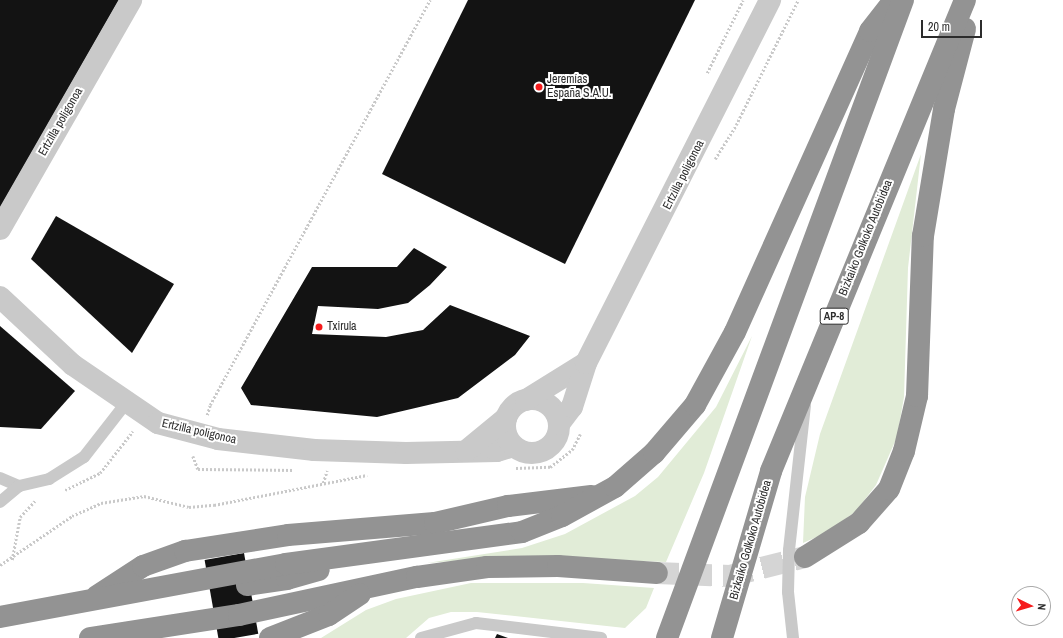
<!DOCTYPE html>
<meta charset="utf-8">
<style>
body{margin:0}
#map{position:relative;width:1063px;height:638px;overflow:hidden;background:#fff;font-family:"Archivo Narrow",sans-serif}
div>[style]{position:absolute}
.green>*{inset:0;background:#e1ecd7}
.building>*{inset:0;background:#131313;transform-origin:0 0}
.motorway-tunnel>*{height:22px;margin-top:-11px;transform-origin:0;background:repeating-linear-gradient(90deg,#d5d5d5 0 22px,transparent 0 33px)}
.path>*{height:2.5px;margin-top:-1.25px;transform-origin:0;background:repeating-linear-gradient(90deg,#c9c9c9 0 2px,transparent 0 4px)}
.service>*{height:12px;margin:-6px;padding:0 6px;transform-origin:6px;border-radius:6px;background:#c9c9c9}
.minor>*{height:22px;margin:-11px;padding:0 11px;transform-origin:11px;border-radius:11px;background:#c9c9c9}
.minor>.ring{margin:-11px;padding:0;box-sizing:content-box;background:none;border:22px solid #c9c9c9;border-radius:50%}
.motorway>*{height:22px;margin:-11px;padding:0 11px;transform-origin:11px;border-radius:11px;background:#939393}
.dots>*{width:11px;height:11px;translate:-50% -50%;box-sizing:border-box;border:2px solid #fff;border-radius:50%}
span{translate:-50% -50%;white-space:nowrap;text-align:center;line-height:1.15;-webkit-text-stroke:4px #fff;paint-order:stroke}
.shield-label span{padding:1px 3px;background:#fff;border:1px solid;border-radius:3px;-webkit-text-stroke-width:0}
.shield-label{font-size:11px;color:#2c2c2c;font-weight:700}
.poi-label{font-size:12px;color:#2c2c2c}
.left{translate:0 -50%;text-align:left}
.street-label{font-size:12px;color:#2c2c2c}
.north{position:absolute;left:1011px;top:586px;width:40px;height:40px;box-sizing:border-box;background:#fff;border:1px solid #ababab;border-radius:50%;rotate:95deg;font-size:11px;font-weight:700;line-height:16px;text-align:center;color:#2c2c2c}
.north::after{content:'';display:block;margin:auto;width:14px;height:18px;background:#f61b1c;clip-path:polygon(50% 0,100% 100%,50% 72%,0 100%)}
.scale{position:absolute;left:921px;top:20px;width:61px;height:18px;box-sizing:border-box;border:2px solid #2c2c2c;border-top:0;padding-left:5px;font-size:12px;line-height:14px;white-space:nowrap;color:#2c2c2c;-webkit-text-stroke:3px #fff;paint-order:stroke}
</style>
<div id="map">
<div class="green">
<div style="clip-path:polygon(921px 154px,908px 268px,904px 397px,897px 437px,876px 485px,856px 511px,828px 532px,803px 543px,805px 497px,820px 434px)"></div>
<div style="clip-path:polygon(752px 336px,704px 473px,666px 562px,519px 556px,427px 563px,522px 548px,565px 534px,635px 496px,658px 477px,716px 407px)"></div>
<div style="clip-path:polygon(471px 583px,583px 583px,654px 588px,646px 608px,625px 628px,477px 612px,451px 612px,429px 618px,406px 638px,321px 638px,366px 610px,396px 599px)"></div>
</div>
<div class="building">
<div style="clip-path:polygon(0 0,119px 0,0 208px)"></div>
<div style="clip-path:polygon(468px 0,695px 0,565px 264px,382px 174px)"></div>
<div style="clip-path:polygon(56px 216px,174px 284px,132px 353px,31px 259px)"></div>
<div style="clip-path:polygon(414px 248px,447px 267px,430px 285px,408px 303px,378px 309px,318px 306px,312px 334px,386px 337px,423px 330px,450px 305px,530px 336px,515px 355px,458px 398px,377px 417px,251px 405px,241px 388px,312px 267px,397px 267px)"></div>
<div style="clip-path:polygon(0 326px,75px 391px,41px 429px,0 427px)"></div>
<div style="left:244px;top:553px;width:82px;height:40px;rotate:80deg"></div>
<div style="clip-path:polygon(497px 634px,508px 638px,495px 638px)"></div>
</div>
<div class="motorway-tunnel">
<div style="left:657px;top:573px;width:73px;rotate:2.4deg"></div>
<div style="left:730px;top:576px;width:77px;rotate:-14.2deg"></div>
</div>
<div class="path">
<div style="left:707px;top:73px;width:81px;rotate:-63.7deg"></div>
<div style="left:715px;top:159px;width:40px;rotate:-58deg"></div>
<div style="left:736px;top:125px;width:140px;rotate:-63.6deg"></div>
<div style="left:207px;top:415px;width:10px;rotate:-73deg"></div>
<div style="left:210px;top:405px;width:461px;rotate:-61.5deg"></div>
<div style="left:193px;top:456px;width:14px;rotate:69deg"></div>
<div style="left:198px;top:469px;width:96px;rotate:0.6deg"></div>
<div style="left:516px;top:468px;width:34px;rotate:-2deg"></div>
<div style="left:550px;top:467px;width:28px;rotate:-38deg"></div>
<div style="left:572px;top:450px;width:18px;rotate:-63deg"></div>
<div style="left:323px;top:483px;width:13px;rotate:-72deg"></div>
<div style="left:65px;top:490px;width:39px;rotate:-26deg"></div>
<div style="left:100px;top:473px;width:53px;rotate:-51.8deg"></div>
<div style="left:12px;top:560px;width:44px;rotate:-79.5deg"></div>
<div style="left:20px;top:517px;width:23px;rotate:-47deg"></div>
<div style="left:0;top:565px;width:87px;rotate:-34.2deg"></div>
<div style="left:72px;top:516px;width:32px;rotate:-24deg"></div>
<div style="left:101px;top:503px;width:44px;rotate:-9.2deg"></div>
<div style="left:144px;top:496px;width:46px;rotate:13.7deg"></div>
<div style="left:189px;top:507px;width:25px;rotate:-5deg"></div>
<div style="left:214px;top:505px;width:156px;rotate:-11.1deg"></div>
</div>
<div class="service">
<div style="left:0;top:478px;width:21px;rotate:23deg"></div>
<div style="left:0;top:502px;width:25px;rotate:-40deg"></div>
<div style="left:19px;top:486px;width:31px;rotate:-13deg"></div>
<div style="left:49px;top:479px;width:41px;rotate:-32.2deg"></div>
<div style="left:84px;top:457px;width:68px;rotate:-52.1deg"></div>
<div style="left:421px;top:638px;width:57px;rotate:-15.3deg"></div>
<div style="left:476px;top:623px;width:126px;rotate:6.8deg"></div>
<div style="left:793px;top:638px;width:46px;rotate:-96.2deg"></div>
<div style="left:788px;top:592px;width:42px;rotate:-88.6deg"></div>
<div style="left:789px;top:550px;width:145px;rotate:-83.7deg"></div>
</div>
<div class="minor">
<div style="left:0;top:229px;width:264px;rotate:-60.2deg"></div>
<div style="left:0;top:297px;width:100px;rotate:43deg"></div>
<div style="left:73px;top:365px;width:103px;rotate:34.3deg"></div>
<div style="left:158px;top:423px;width:62px;rotate:14.9deg"></div>
<div style="left:218px;top:439px;width:97px;rotate:6.5deg"></div>
<div style="left:314px;top:450px;width:92px;rotate:1.9deg"></div>
<div style="left:406px;top:453px;width:91px;rotate:-1.3deg"></div>
<div style="left:497px;top:451px;width:17px;rotate:-17deg"></div>
<div class="ring" style="left:505px;top:399px;width:32px;height:32px"></div>
<div style="left:526px;top:400px;width:70px;rotate:-31.7deg"></div>
<div style="left:559px;top:424px;width:21px;rotate:-53deg"></div>
<div style="left:572px;top:407px;width:46px;rotate:-72.3deg"></div>
<div style="left:586px;top:363px;width:407px;rotate:-63.1deg"></div>
<div style="left:466px;top:451px;width:52px;rotate:-39.5deg"></div>
</div>
<div class="motorway">
<div style="left:805px;top:557px;width:64px;rotate:-32.2deg"></div>
<div style="left:859px;top:523px;width:45px;rotate:-48.6deg"></div>
<div style="left:889px;top:489px;width:41px;rotate:-68.5deg"></div>
<div style="left:904px;top:451px;width:57px;rotate:-76.7deg"></div>
<div style="left:917px;top:396px;width:160px;rotate:-87.9deg"></div>
<div style="left:923px;top:236px;width:129px;rotate:-80.6deg"></div>
<div style="left:944px;top:109px;width:83px;rotate:-75.3deg"></div>
<div style="left:247px;top:585px;width:40px;rotate:-8.5deg"></div>
<div style="left:287px;top:579px;width:33px;rotate:-16deg"></div>
<div style="left:97px;top:596px;width:55px;rotate:-33.1deg"></div>
<div style="left:143px;top:566px;width:45px;rotate:-19.7deg"></div>
<div style="left:185px;top:551px;width:104px;rotate:-8.8deg"></div>
<div style="left:288px;top:535px;width:147px;rotate:-4.7deg"></div>
<div style="left:435px;top:523px;width:75px;rotate:-13.1deg"></div>
<div style="left:508px;top:506px;width:84px;rotate:-6.9deg"></div>
<div style="left:0;top:617px;width:291px;rotate:-10.5deg"></div>
<div style="left:286px;top:564px;width:238px;rotate:-7.7deg"></div>
<div style="left:522px;top:532px;width:43px;rotate:-21.8deg"></div>
<div style="left:562px;top:516px;width:60px;rotate:-28.7deg"></div>
<div style="left:615px;top:487px;width:52px;rotate:-41.1deg"></div>
<div style="left:654px;top:453px;width:63px;rotate:-49.5deg"></div>
<div style="left:695px;top:405px;width:83px;rotate:-61.3deg"></div>
<div style="left:735px;top:332px;width:330px;rotate:-65.8deg"></div>
<div style="left:870px;top:31px;width:39px;rotate:-52deg"></div>
<div style="left:90px;top:638px;width:151px;rotate:-8.8deg"></div>
<div style="left:239px;top:615px;width:182px;rotate:-12.1deg"></div>
<div style="left:417px;top:577px;width:71px;rotate:-8.1deg"></div>
<div style="left:487px;top:567px;width:71px;rotate:-0.8deg"></div>
<div style="left:558px;top:566px;width:99px;rotate:4deg"></div>
<div style="left:270px;top:638px;width:63px;rotate:-21.3deg"></div>
<div style="left:329px;top:615px;width:37px;rotate:-34deg"></div>
<div style="left:667px;top:638px;width:680px;rotate:-69.7deg"></div>
<div style="left:722px;top:638px;width:174px;rotate:-73.6deg"></div>
<div style="left:771px;top:471px;width:509px;rotate:-67.61deg"></div>
</div>
<div class="dots">
<div style="left:539px;top:87px;background:#f61b1c"></div>
<div style="left:319px;top:327px;background:#f61b1c"></div>
</div>
<div class="shield-label">
<span style="left:834px;top:316px">AP-8</span>
</div>
<div class="poi-label">
<span class="left" style="left:547px;top:87px">Jeremías<br>España S.A.U.</span>
<span class="left" style="left:327px;top:327px">Txirula</span>
</div>
<div class="street-label">
<span style="left:61px;top:122px;rotate:-60deg">Ertzilla poligonoa</span>
<span style="left:684px;top:175px;rotate:-63deg">Ertzilla poligonoa</span>
<span style="left:866px;top:238px;rotate:-68deg">Bizkaiko Golkoko Autobidea</span>
<span style="left:199px;top:432px;rotate:13deg">Ertzilla poligonoa</span>
<span style="left:751px;top:540px;rotate:-74deg">Bizkaiko Golkoko Autobidea</span>
</div>
<div class="north">N</div>
<div class="scale">20 m</div>
</div>
